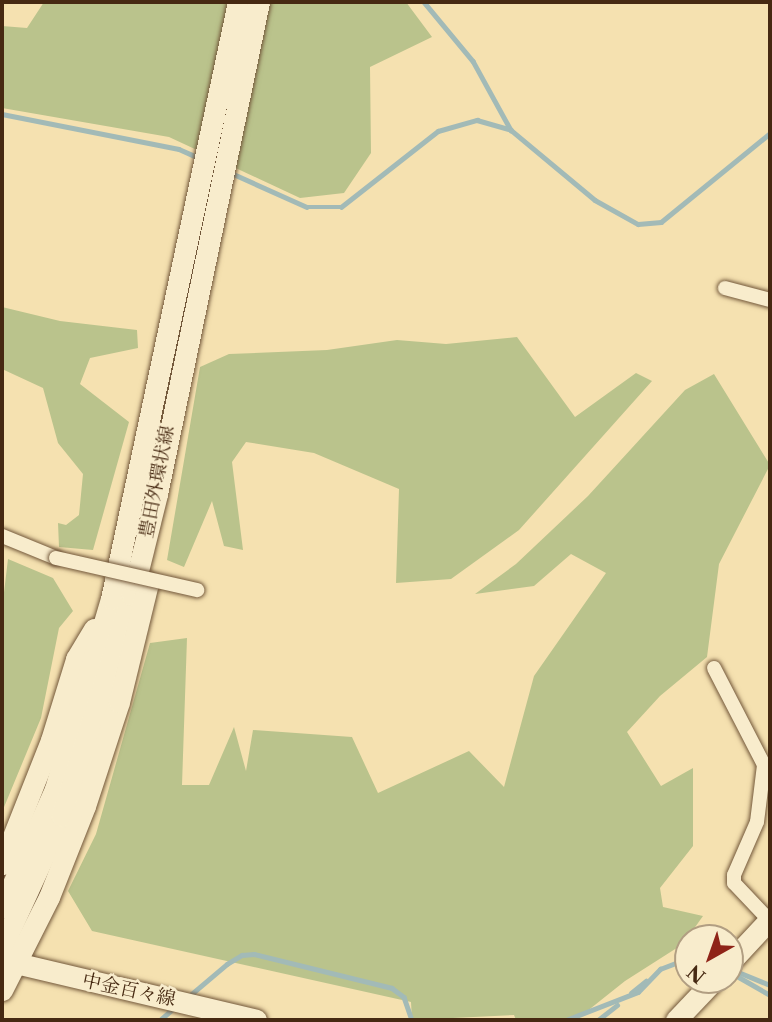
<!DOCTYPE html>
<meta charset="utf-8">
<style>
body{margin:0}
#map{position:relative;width:772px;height:1022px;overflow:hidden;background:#f5e1b0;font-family:"Libre Caslon Text","Noto Serif JP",serif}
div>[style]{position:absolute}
.green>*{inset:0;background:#bac38c}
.stream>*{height:4.5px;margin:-2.25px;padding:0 2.25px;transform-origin:2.25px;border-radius:2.25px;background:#a2bab7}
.roads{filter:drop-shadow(0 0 2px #72573a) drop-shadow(0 0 2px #72573a)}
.street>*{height:14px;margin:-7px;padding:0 7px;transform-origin:7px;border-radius:7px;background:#f8eccc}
.secondary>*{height:21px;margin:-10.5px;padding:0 10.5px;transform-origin:10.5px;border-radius:10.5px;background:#f8eccc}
.bridges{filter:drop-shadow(0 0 2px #72573a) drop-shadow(0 0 2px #72573a)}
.street-bridge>*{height:14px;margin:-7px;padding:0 7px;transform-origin:7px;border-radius:7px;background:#f8eccc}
span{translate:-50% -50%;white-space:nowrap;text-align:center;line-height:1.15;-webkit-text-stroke:5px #f8eccc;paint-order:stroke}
.street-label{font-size:19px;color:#462912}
.frame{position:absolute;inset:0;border:4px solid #462912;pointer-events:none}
.north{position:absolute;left:674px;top:924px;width:70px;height:70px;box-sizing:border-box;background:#f8eccc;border:2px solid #b19e82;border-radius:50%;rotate:220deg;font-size:19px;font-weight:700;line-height:28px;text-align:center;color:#462912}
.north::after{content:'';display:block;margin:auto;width:24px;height:32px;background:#8f2418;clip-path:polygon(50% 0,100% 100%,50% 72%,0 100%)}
</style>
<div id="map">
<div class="green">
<div style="clip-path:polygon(44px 2px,406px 2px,432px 37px,370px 67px,371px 153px,344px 193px,300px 198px,169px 137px,2px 108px,2px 26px,27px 28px)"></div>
<div style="clip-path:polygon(2px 307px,60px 321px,137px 330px,138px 348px,90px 358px,80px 384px,129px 422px,93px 550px,59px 547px,58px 523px,66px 525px,79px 515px,83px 474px,58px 443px,43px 388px,2px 369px)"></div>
<div style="clip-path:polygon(517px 337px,575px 417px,636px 373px,652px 381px,519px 530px,451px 579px,396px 583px,399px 489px,314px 453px,246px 442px,232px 462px,243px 550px,224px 546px,212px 501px,184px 567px,167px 560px,200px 367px,229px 354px,327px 350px,397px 340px,446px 344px)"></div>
<div style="clip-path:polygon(714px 374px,770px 465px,719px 564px,707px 657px,660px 696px,627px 732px,661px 786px,693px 768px,693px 846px,660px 888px,663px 907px,703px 916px,683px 944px,625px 981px,576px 1020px,516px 1020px,514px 1015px,412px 1020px,411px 1002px,92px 931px,68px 891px,96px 834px,150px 643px,187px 638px,182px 785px,209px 785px,234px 727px,246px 771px,253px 730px,352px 737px,378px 793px,469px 751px,504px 787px,534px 676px,606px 573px,571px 554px,534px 586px,475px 594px,516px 564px,588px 496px,685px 390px)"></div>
<div style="clip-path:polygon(8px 559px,53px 578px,73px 611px,59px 628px,41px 718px,2px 812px,2px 609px)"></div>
</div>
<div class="stream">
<div style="left:424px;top:2px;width:77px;rotate:50.3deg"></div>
<div style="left:473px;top:61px;width:79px;rotate:61.2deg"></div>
<div style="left:2px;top:114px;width:180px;rotate:11.2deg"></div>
<div style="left:179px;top:149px;width:22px;rotate:24deg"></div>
<div style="left:229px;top:172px;width:85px;rotate:24.2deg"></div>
<div style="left:307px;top:207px;width:34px"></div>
<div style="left:341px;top:207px;width:123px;rotate:-38.1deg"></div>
<div style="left:438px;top:131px;width:41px;rotate:-15.8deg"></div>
<div style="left:477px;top:120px;width:35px;rotate:16deg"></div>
<div style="left:511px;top:130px;width:109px;rotate:39.8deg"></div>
<div style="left:595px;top:200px;width:49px;rotate:29.2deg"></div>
<div style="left:638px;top:224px;width:23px;rotate:-5deg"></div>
<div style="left:661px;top:222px;width:141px;rotate:-39.2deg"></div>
<div style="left:731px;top:969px;width:42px;rotate:22.3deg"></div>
<div style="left:730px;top:972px;width:46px;rotate:29.9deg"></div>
<div style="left:631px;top:993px;width:19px;rotate:-39deg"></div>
<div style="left:188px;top:997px;width:51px;rotate:-40.2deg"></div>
<div style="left:227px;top:964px;width:17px;rotate:-31deg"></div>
<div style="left:242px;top:955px;width:12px;rotate:-5deg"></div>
<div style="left:254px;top:954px;width:142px;rotate:13.8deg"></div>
<div style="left:392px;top:988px;width:15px;rotate:37deg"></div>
<div style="left:404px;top:997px;width:24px;rotate:71deg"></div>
<div style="left:160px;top:1020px;width:20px;rotate:-41deg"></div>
<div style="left:566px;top:1020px;width:77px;rotate:-21.3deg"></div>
<div style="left:638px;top:992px;width:32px;rotate:-46deg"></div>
<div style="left:660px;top:969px;width:30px;rotate:-21deg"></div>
<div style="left:598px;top:1020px;width:24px;rotate:-38deg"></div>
</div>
<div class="roads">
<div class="street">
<div style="left:725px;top:288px;width:47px;rotate:14.9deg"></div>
<div style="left:2px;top:536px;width:58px;rotate:22.2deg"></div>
<div style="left:714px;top:668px;width:109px;rotate:62.7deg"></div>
<div style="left:764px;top:765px;width:57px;rotate:97deg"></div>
<div style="left:757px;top:822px;width:58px;rotate:113.5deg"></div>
<div style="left:734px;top:875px;width:8px;rotate:90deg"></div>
<div style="left:734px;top:883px;width:51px;rotate:46.6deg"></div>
</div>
<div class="secondary">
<div style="left:2px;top:864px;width:133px;rotate:-68.4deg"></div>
<div style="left:51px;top:740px;width:85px;rotate:-72.8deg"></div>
<div style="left:76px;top:659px;width:35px;rotate:-59deg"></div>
<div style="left:2px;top:908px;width:130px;rotate:-66deg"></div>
<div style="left:55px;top:789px;width:198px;rotate:-73.6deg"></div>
<div style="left:111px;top:599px;width:610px;rotate:-77.99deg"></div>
<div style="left:2px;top:947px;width:144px;rotate:-65.4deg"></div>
<div style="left:62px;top:816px;width:232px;rotate:-72.4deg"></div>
<div style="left:132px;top:595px;width:104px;rotate:-76.1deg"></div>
<div style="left:157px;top:494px;width:502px;rotate:-78.29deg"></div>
<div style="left:3px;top:960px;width:260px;rotate:13.3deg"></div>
<div style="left:730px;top:962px;width:59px;rotate:-47.1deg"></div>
<div style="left:2px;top:990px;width:104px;rotate:-63.2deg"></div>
<div style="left:49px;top:897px;width:98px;rotate:-68.4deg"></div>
<div style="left:85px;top:806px;width:109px;rotate:-71.9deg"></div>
<div style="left:119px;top:702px;width:122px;rotate:-76.3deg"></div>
<div style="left:676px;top:1020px;width:55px;rotate:-46.5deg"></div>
</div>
</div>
<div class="bridges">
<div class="street-bridge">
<div style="left:56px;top:558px;width:145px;rotate:12.8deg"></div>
</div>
</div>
<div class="street-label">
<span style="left:157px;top:482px;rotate:-79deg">豊田外環状線</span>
<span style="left:129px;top:990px;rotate:12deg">中金百々線</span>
</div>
<div class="frame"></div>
<div class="north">N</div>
</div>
